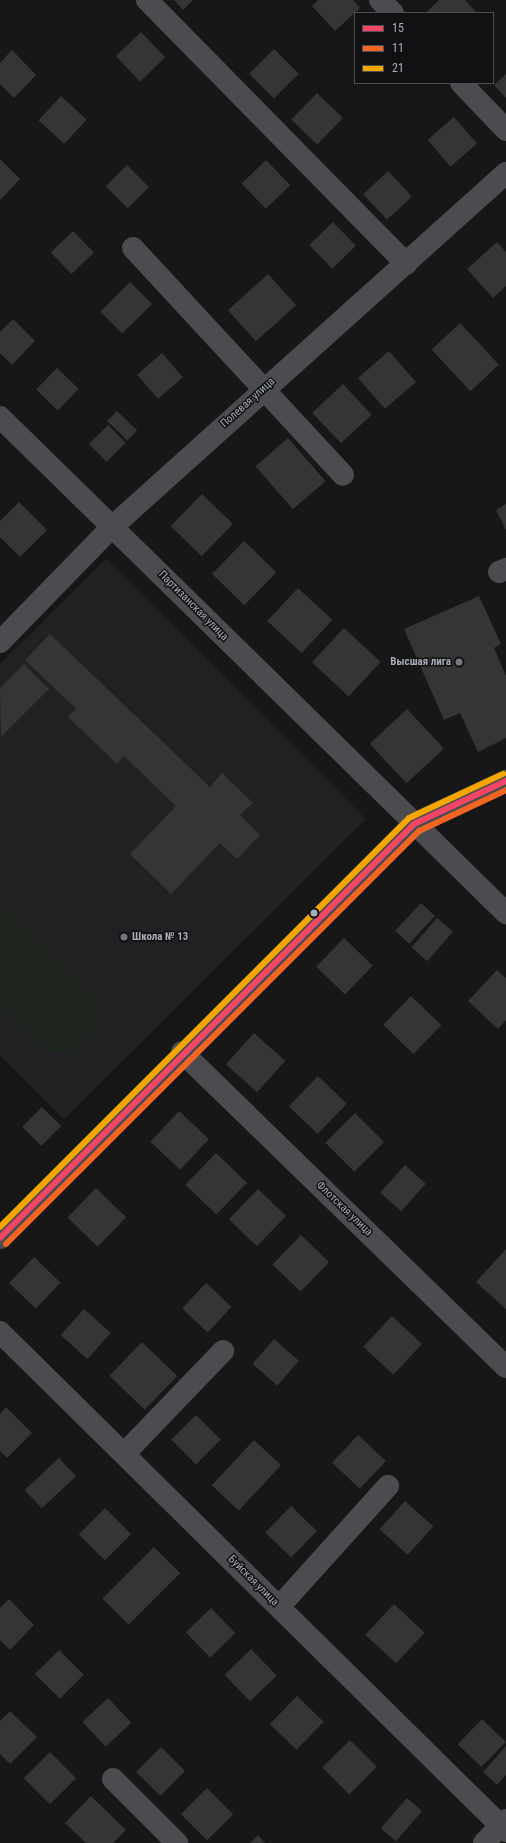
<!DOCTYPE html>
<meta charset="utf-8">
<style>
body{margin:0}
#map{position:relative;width:506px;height:1843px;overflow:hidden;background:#171717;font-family:"Roboto Condensed",sans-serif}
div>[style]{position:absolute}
.built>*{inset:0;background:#212123}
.green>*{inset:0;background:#1d241e}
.building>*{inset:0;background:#353536;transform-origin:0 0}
.minor>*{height:22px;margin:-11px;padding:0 11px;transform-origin:11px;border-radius:11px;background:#4b4c50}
.bus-1>*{height:6px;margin:-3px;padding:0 3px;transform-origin:3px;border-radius:3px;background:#f34667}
.bus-2>*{height:6px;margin:-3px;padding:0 3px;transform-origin:3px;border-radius:3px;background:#f26522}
.bus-3>*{height:6px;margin:-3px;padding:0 3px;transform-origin:3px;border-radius:3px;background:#f7a600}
.dots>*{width:11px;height:11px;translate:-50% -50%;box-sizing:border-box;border:2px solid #111113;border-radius:50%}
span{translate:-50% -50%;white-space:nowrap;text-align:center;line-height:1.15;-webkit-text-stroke:3px #111113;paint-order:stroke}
.street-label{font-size:11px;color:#a8adb8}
.poi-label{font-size:11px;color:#a8adb8;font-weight:700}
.right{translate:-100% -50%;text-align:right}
.left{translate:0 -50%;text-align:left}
.legend{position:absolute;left:354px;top:12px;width:140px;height:72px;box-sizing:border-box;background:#111113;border:1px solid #4d4f55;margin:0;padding:5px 7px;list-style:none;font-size:12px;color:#a8adb8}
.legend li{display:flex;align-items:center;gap:8px;height:20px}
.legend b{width:20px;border:1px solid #4d4f55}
</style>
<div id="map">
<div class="built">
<div style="clip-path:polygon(107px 558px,366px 819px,64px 1119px,0 1055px,0 664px)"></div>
</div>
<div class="green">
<div style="clip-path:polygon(0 902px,98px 1000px,102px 1020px,70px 1054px,48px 1052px,0 1003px)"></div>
</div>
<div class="building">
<div style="clip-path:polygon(174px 0,193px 0,183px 10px)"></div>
<div style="clip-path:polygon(318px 0,353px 0,360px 8px,335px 31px,312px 6px)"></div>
<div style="clip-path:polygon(439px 0,465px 0,477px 13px,426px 13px)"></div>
<div style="left:141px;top:32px;width:35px;height:35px;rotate:46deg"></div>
<div style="left:274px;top:49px;width:35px;height:35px;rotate:45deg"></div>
<div style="clip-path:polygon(12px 50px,36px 75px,14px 98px,0 84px,0 63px)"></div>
<div style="clip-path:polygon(506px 74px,506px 98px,494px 85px)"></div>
<div style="left:317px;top:93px;width:36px;height:37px;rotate:44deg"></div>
<div style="left:61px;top:96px;width:35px;height:33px;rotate:43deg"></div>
<div style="left:454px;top:117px;width:35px;height:35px;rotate:49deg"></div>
<div style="clip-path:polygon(0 159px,20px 179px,0 200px)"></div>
<div style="left:266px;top:160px;width:35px;height:34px;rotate:46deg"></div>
<div style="left:127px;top:165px;width:31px;height:30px;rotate:45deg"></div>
<div style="left:388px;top:171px;width:35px;height:34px;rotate:47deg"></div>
<div style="left:333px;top:222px;width:33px;height:33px;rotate:46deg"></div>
<div style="left:73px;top:231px;width:30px;height:31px;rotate:46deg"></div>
<div style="clip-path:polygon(497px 242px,506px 252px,506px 286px,493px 298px,467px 269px)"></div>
<div style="left:268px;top:274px;width:42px;height:54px;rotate:48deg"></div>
<div style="left:130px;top:282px;width:31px;height:42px;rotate:45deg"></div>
<div style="clip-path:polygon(13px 319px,35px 341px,12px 365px,0 353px,0 332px)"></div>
<div style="left:460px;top:323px;width:57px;height:39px;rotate:47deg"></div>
<div style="left:389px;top:351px;width:41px;height:41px;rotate:49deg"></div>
<div style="left:162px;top:353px;width:32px;height:33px;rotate:49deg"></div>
<div style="left:57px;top:368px;width:30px;height:30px;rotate:44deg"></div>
<div style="left:343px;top:384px;width:42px;height:42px;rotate:47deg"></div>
<div style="left:117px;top:411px;width:28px;height:14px;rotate:44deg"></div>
<div style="left:108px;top:425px;width:25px;height:27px;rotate:45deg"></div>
<div style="left:288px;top:438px;width:57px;height:43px;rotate:49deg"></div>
<div style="left:202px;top:494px;width:43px;height:45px;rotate:44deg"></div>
<div style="clip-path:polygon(19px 502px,47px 530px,20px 557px,0 537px,0 521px)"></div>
<div style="clip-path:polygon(506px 504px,506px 530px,496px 510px)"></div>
<div style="left:244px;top:541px;width:45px;height:46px;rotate:44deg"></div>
<div style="left:298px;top:588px;width:47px;height:45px;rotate:43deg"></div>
<div style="clip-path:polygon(479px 596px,501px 644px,494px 648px,506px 676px,506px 738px,478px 752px,460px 713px,444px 720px,404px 629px)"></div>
<div style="left:344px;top:628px;width:50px;height:47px;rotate:43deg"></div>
<div style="clip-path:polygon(50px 634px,210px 787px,222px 773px,253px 803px,240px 815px,260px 835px,237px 859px,220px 843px,171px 894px,130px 854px,176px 806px,124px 756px,117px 764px,68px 717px,76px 709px,25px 660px)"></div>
<div style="clip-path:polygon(24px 664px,49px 689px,1px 737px,0 688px)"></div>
<div style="left:407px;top:709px;width:54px;height:51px;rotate:47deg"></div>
<div style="left:421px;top:903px;width:19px;height:38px;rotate:43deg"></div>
<div style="left:437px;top:918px;width:21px;height:39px;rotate:41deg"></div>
<div style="left:344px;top:938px;width:40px;height:40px;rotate:44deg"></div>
<div style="clip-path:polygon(497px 970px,506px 978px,506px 1020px,498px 1029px,468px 1001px)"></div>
<div style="left:411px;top:996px;width:42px;height:40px;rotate:44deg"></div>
<div style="left:254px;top:1033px;width:42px;height:42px;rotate:42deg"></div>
<div style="left:318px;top:1076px;width:40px;height:42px;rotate:44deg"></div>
<div style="left:42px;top:1107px;width:27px;height:28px;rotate:45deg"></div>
<div style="left:179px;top:1111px;width:41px;height:42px;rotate:43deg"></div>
<div style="left:355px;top:1113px;width:41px;height:42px;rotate:45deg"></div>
<div style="left:216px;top:1153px;width:43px;height:44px;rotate:44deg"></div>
<div style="left:405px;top:1165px;width:28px;height:37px;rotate:42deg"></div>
<div style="left:96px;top:1188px;width:42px;height:41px;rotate:44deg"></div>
<div style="left:258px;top:1189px;width:39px;height:42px;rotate:44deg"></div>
<div style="left:301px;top:1235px;width:39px;height:41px;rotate:44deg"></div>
<div style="clip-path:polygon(506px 1249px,506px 1309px,476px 1282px)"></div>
<div style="left:34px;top:1257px;width:37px;height:36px;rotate:44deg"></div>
<div style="left:206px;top:1283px;width:35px;height:35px;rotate:43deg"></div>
<div style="left:84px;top:1309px;width:36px;height:35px;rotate:42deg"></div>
<div style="left:392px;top:1316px;width:41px;height:42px;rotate:43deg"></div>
<div style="left:274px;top:1339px;width:33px;height:33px;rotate:41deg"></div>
<div style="left:142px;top:1342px;width:49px;height:47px;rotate:44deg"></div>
<div style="clip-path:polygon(6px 1407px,32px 1433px,7px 1458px,0 1451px,0 1414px)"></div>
<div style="left:196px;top:1415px;width:35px;height:35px;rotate:45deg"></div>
<div style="left:358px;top:1435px;width:38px;height:38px;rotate:43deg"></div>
<div style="left:254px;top:1440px;width:37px;height:62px;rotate:43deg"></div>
<div style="left:59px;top:1458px;width:25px;height:47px;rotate:47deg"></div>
<div style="left:405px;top:1501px;width:38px;height:38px;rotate:42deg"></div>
<div style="left:291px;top:1506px;width:36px;height:37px;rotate:44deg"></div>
<div style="left:105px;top:1508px;width:37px;height:37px;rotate:45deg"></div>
<div style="left:154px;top:1547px;width:37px;height:73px;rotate:45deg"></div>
<div style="clip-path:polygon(9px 1599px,34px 1625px,10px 1650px,0 1640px,0 1608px)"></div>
<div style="left:394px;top:1604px;width:42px;height:42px;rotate:43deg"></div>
<div style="left:211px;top:1608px;width:35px;height:35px;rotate:46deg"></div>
<div style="left:251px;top:1649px;width:37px;height:37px;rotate:46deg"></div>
<div style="left:59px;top:1650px;width:35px;height:34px;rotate:45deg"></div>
<div style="left:297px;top:1696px;width:37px;height:39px;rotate:44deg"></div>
<div style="left:108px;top:1698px;width:34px;height:35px;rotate:47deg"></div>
<div style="clip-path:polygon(10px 1711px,37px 1737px,10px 1764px,0 1754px,0 1721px)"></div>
<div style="left:482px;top:1719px;width:33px;height:35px;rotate:44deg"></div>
<div style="left:350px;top:1740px;width:38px;height:39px;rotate:45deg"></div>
<div style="clip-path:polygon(506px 1746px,506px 1775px,497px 1785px,483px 1772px)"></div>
<div style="left:161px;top:1747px;width:34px;height:35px;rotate:45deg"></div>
<div style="left:50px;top:1752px;width:37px;height:37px;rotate:45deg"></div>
<div style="left:207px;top:1788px;width:37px;height:37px;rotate:45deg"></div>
<div style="clip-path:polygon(91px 1796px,126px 1830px,113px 1843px,86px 1843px,65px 1823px)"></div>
<div style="left:407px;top:1798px;width:20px;height:40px;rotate:41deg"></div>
<div style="clip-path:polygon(258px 1835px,265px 1843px,250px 1843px)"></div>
</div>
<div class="minor">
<div style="left:147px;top:0;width:370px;rotate:45.5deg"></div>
<div style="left:380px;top:0;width:18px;rotate:45deg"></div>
<div style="left:461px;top:83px;width:65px;rotate:46.2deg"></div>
<div style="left:133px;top:248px;width:309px;rotate:47.2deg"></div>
<div style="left:0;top:417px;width:709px;rotate:44.43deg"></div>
<div style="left:499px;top:572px;width:8px;rotate:-23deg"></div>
<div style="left:0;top:642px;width:161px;rotate:-45.8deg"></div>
<div style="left:112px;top:527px;width:530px;rotate:-41.94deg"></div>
<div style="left:182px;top:1052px;width:452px;rotate:44.2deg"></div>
<div style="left:0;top:1238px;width:585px;rotate:-45deg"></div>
<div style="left:414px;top:824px;width:102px;rotate:-25.1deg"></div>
<div style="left:0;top:1332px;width:711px;rotate:44.6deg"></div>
<div style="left:124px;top:1454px;width:143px;rotate:-46.1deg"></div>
<div style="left:279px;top:1607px;width:163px;rotate:-48deg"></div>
<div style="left:113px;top:1779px;width:91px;rotate:45deg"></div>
<div style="left:484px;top:1843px;width:32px;rotate:-46deg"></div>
</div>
<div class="bus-1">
<div style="left:0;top:1238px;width:585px;rotate:-45deg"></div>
<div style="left:414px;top:824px;width:102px;rotate:-25.1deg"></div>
</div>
<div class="bus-2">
<div style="left:6px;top:1244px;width:584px;rotate:-45deg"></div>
<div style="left:419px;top:831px;width:96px;rotate:-25.2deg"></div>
</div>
<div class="bus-3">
<div style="left:0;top:1227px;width:578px;rotate:-45deg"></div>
<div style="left:409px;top:818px;width:104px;rotate:-25.1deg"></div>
</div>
<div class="dots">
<div style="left:459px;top:662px;background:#757880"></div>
<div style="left:314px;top:913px;background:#a8adb8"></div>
<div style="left:124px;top:937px;background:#757880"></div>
</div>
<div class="street-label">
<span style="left:248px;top:403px;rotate:-42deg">Полевая улица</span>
<span style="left:193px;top:606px;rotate:45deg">Партизанская улица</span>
<span style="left:344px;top:1209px;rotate:44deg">Флотская улица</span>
<span style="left:253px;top:1581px;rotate:45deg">Буйская улица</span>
</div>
<div class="poi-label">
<span class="right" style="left:451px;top:662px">Высшая лига</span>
<span class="left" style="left:132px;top:937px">Школа № 13</span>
</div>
<ul class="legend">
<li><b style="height:5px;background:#f34667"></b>15</li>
<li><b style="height:5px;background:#f26522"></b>11</li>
<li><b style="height:5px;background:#f7a600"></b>21</li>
</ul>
</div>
